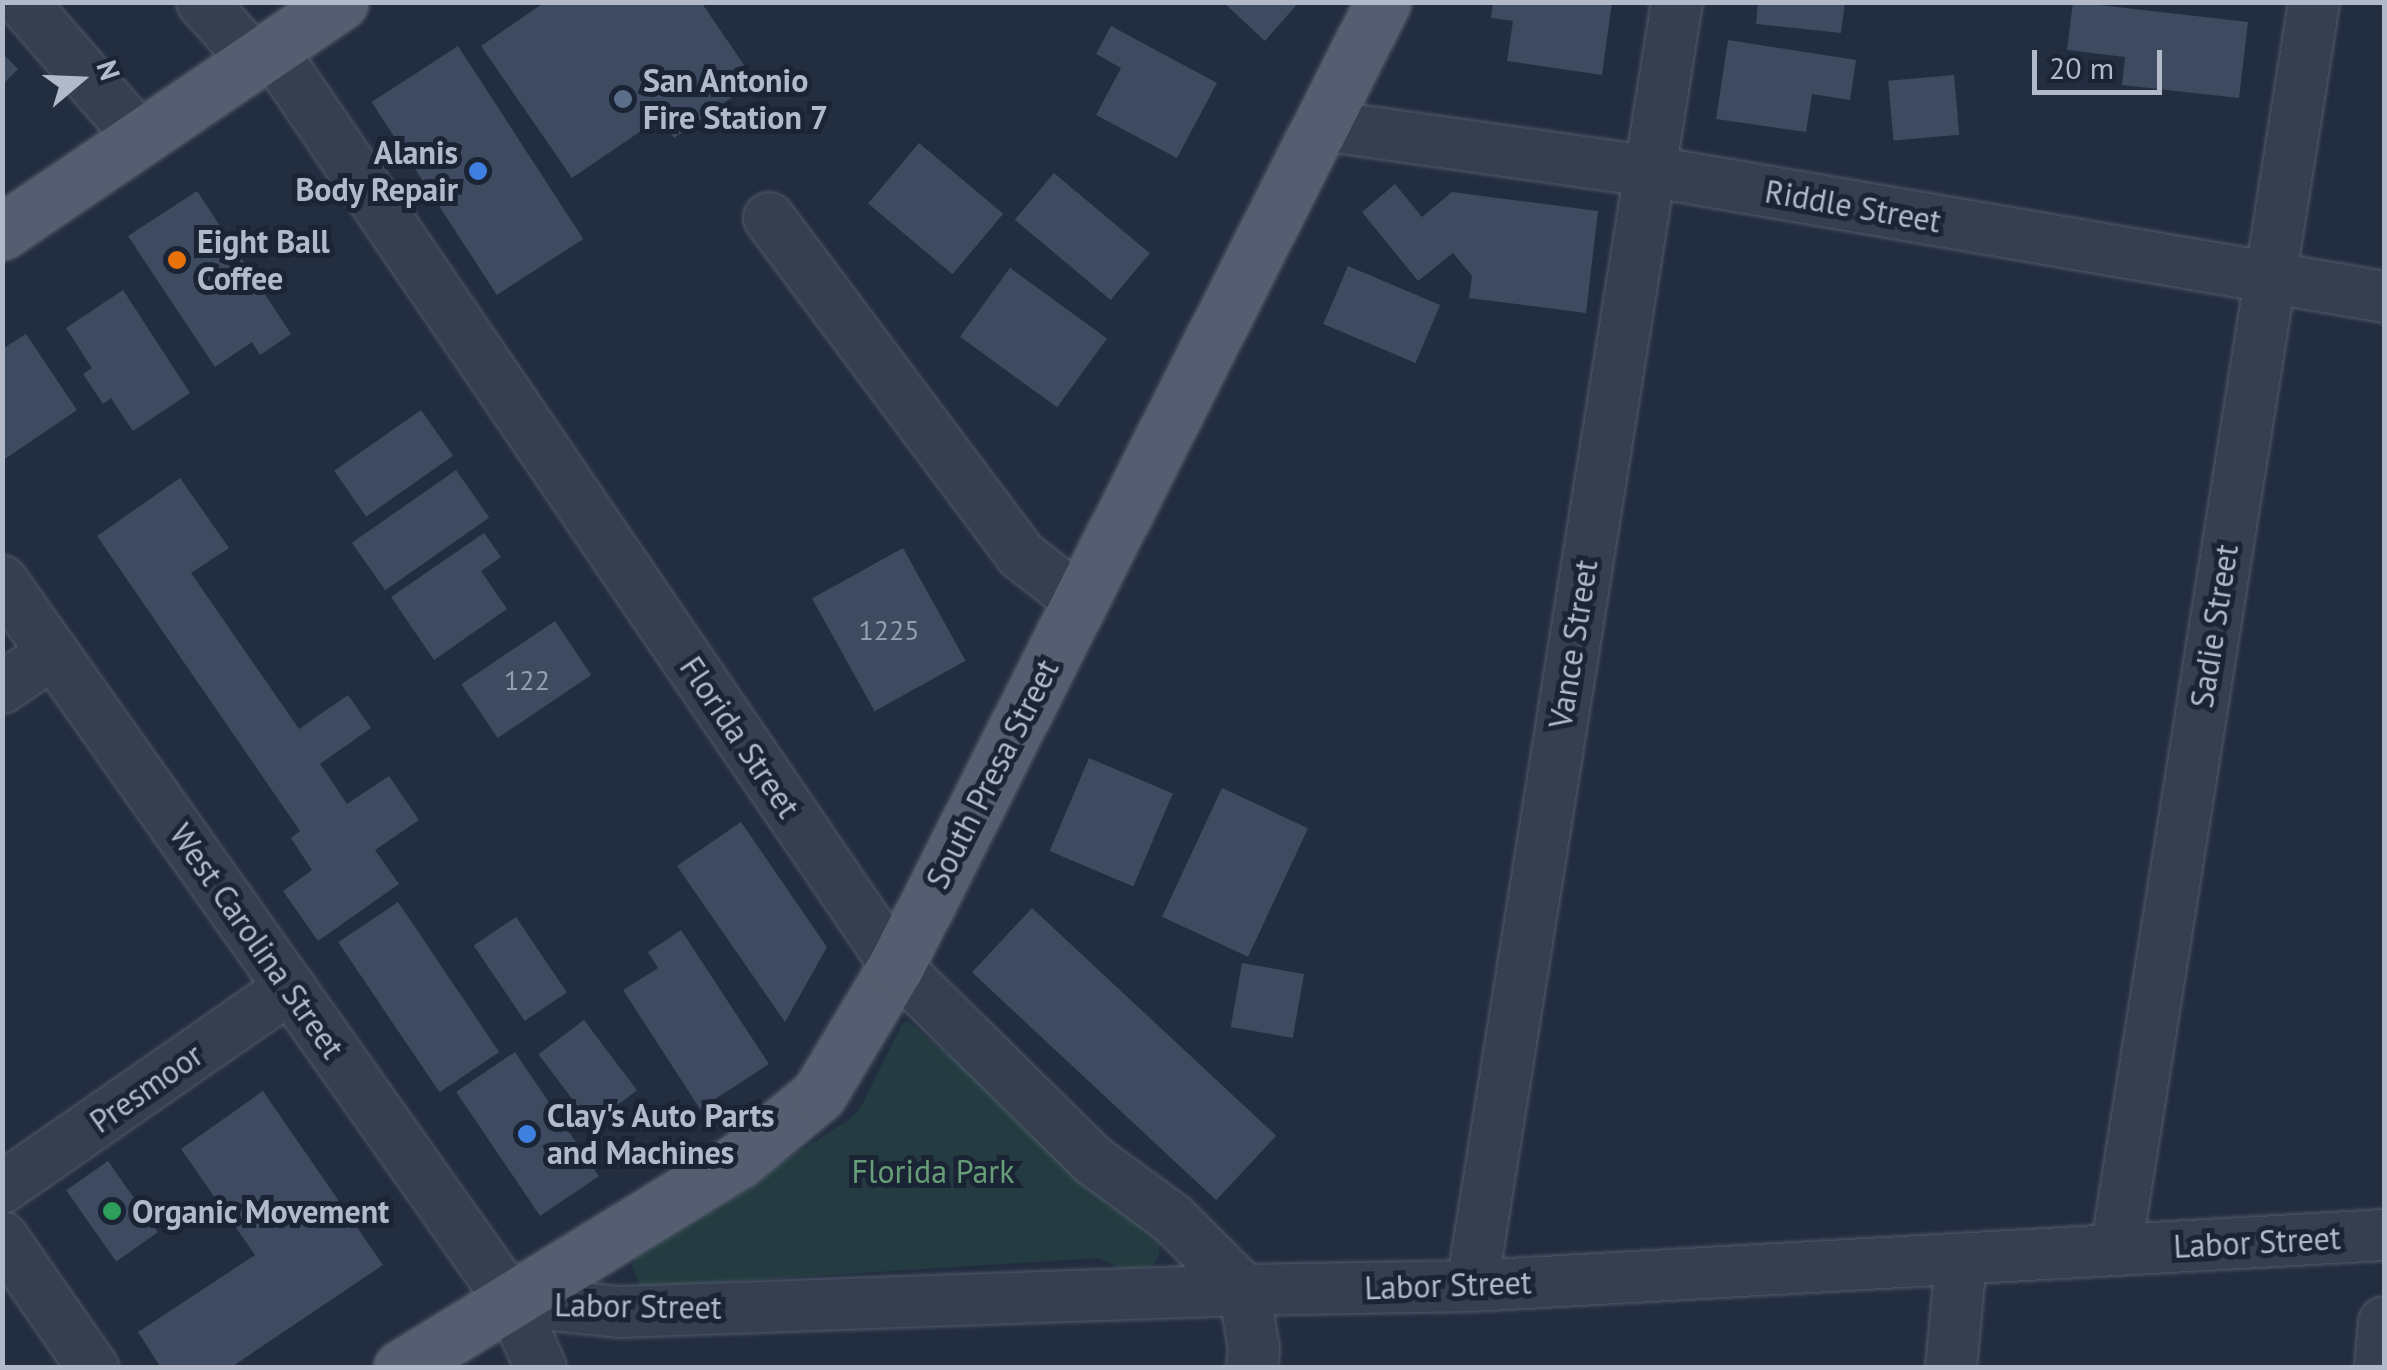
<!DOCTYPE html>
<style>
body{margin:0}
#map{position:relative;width:2387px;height:1370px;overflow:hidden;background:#222d40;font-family:"PT Sans",sans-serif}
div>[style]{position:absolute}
.green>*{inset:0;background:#243c41}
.building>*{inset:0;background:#3e4a60;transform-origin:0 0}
.roads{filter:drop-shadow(0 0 2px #515a6a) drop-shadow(0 0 2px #515a6a)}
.minor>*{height:50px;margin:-25px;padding:0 25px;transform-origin:25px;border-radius:25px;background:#363f4f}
.major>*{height:55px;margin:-27.5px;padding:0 27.5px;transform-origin:27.5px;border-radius:27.5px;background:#545e70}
.dots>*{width:28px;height:28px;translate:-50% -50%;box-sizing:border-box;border:5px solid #1b2434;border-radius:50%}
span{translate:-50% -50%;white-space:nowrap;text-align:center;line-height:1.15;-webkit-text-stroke:10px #1b2434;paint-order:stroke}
.number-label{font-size:28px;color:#959eb0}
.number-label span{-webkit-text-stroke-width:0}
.poi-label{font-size:32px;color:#b2baca;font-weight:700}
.left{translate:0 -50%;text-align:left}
.right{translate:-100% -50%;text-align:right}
.street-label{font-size:32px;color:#b2baca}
.park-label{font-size:32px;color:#679d77}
.frame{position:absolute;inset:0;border:5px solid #b2baca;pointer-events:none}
.north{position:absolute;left:30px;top:30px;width:100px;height:100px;-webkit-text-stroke:8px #1b2434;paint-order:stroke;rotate:71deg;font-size:28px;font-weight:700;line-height:40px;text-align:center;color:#b2baca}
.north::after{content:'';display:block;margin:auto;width:35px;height:45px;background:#b2baca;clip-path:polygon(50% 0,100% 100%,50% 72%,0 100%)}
.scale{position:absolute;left:2032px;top:50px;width:130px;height:45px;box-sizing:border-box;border:5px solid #b2baca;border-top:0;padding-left:12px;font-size:30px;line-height:35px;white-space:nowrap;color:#b2baca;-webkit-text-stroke:8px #1b2434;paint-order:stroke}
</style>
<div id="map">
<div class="green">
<div style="clip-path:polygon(908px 1021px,1153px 1227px,1160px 1242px,1159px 1255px,1152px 1266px,1129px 1273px,1099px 1258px,640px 1287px,632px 1265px,639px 1253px,850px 1119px,861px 1107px,902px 1024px)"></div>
</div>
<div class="building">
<div style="clip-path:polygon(545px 2px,701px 2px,755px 81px,674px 138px,660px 118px,572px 178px,481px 46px)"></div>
<div style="clip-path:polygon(1223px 2px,1299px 2px,1265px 41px)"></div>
<div style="clip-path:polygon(1493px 2px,1612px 2px,1602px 75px,1507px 61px,1513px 21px,1491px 18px)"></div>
<div style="clip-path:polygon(1758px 2px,1845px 2px,1841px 33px,1756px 24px)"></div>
<div style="clip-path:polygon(2073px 2px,2248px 22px,2239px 98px,2122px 85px,2125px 57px,2067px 50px)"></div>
<div style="clip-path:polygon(1111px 26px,1217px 83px,1177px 158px,1096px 115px,1121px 68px,1096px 54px)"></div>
<div style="clip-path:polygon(1728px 40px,1856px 60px,1850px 100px,1812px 94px,1806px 132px,1716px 119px)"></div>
<div style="left:458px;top:46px;width:230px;height:103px;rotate:57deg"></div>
<div style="clip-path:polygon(2px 53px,18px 69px,2px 85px)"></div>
<div style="left:1954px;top:75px;width:60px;height:66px;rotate:85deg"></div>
<div style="left:919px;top:143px;width:110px;height:79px;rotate:40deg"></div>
<div style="left:1054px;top:173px;width:125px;height:61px;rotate:40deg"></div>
<div style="clip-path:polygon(1395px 184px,1422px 217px,1452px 192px,1598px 211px,1586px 313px,1469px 298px,1472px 276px,1453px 253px,1418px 281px,1362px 212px)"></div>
<div style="clip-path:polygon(197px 191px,291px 334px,260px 355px,252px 342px,215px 367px,128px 236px)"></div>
<div style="left:1348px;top:266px;width:100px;height:63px;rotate:23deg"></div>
<div style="left:1010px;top:268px;width:120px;height:85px;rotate:36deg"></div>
<div style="clip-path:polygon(123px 290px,190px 393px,133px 431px,111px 398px,103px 404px,83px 374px,92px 368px,66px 328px)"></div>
<div style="clip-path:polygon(26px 334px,77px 410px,2px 461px,2px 349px)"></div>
<div style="left:421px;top:410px;width:56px;height:106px;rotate:55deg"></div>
<div style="left:456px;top:470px;width:58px;height:127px;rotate:55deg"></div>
<div style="clip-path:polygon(180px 478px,229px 548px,191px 573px,299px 729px,348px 695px,371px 728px,320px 764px,347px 804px,389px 776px,419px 820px,375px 850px,399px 884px,318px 941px,283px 891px,312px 870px,291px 838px,300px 831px,97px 536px)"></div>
<div style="clip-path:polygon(484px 533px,501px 557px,481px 571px,507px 609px,434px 660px,391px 597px)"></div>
<div style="left:903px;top:548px;width:129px;height:104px;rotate:61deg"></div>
<div style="left:555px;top:621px;width:65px;height:113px;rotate:56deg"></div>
<div style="left:1089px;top:758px;width:91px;height:101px;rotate:23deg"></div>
<div style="left:1222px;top:788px;width:95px;height:142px;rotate:25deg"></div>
<div style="clip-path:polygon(741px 822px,827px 947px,785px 1022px,677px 866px)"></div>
<div style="left:398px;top:902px;width:181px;height:72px;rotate:56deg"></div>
<div style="left:1032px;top:908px;width:334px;height:88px;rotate:43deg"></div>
<div style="left:516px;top:917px;width:91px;height:51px;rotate:56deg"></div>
<div style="clip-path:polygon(681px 930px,769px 1064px,700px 1109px,623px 990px,658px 968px,648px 952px)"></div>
<div style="left:1242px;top:963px;width:63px;height:65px;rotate:10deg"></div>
<div style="left:584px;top:1020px;width:88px;height:57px;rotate:53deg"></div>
<div style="left:515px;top:1052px;width:150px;height:71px;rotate:56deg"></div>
<div style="clip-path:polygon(263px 1091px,383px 1265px,230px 1368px,161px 1368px,138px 1332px,255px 1255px,181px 1149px)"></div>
<div style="left:108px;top:1161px;width:87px;height:51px;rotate:55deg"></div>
</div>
<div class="roads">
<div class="minor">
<div style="left:22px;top:2px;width:181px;rotate:49deg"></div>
<div style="left:202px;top:2px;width:79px;rotate:48.1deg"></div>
<div style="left:272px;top:50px;width:1108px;rotate:55.74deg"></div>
<div style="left:896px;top:966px;width:278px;rotate:44.6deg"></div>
<div style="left:1094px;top:1161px;width:97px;rotate:36.2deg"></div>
<div style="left:1172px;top:1218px;width:102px;rotate:45deg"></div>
<div style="left:1244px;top:1290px;width:60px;rotate:80.4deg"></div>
<div style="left:1254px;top:1349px;width:19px;rotate:96deg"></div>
<div style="left:1320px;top:125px;width:331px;rotate:8deg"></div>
<div style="left:1648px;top:171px;width:747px;rotate:9.71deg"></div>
<div style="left:769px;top:218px;width:421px;rotate:53.2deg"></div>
<div style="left:1021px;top:555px;width:75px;rotate:37.9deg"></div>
<div style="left:2px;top:581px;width:882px;rotate:54.74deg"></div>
<div style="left:511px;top:1301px;width:73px;rotate:65.9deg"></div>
<div style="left:2px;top:688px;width:62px;rotate:-34.5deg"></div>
<div style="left:2px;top:1188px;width:351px;rotate:-34.8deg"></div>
<div style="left:2px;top:1237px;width:160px;rotate:55.2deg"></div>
<div style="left:2116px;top:1250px;width:1264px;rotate:-80.98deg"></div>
<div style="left:1472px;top:1286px;width:1300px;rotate:-80.93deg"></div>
<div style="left:511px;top:1301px;width:110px;rotate:5.8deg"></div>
<div style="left:620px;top:1312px;width:624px;rotate:-2.02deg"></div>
<div style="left:1244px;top:1290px;width:228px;rotate:-1deg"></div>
<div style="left:1472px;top:1286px;width:913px;rotate:-3.2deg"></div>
<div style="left:1951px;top:1368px;width:108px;rotate:-84.7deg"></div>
<div style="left:2380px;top:1368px;width:46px;rotate:-85deg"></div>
</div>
<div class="major">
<div style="left:2px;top:232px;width:409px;rotate:-34.2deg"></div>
<div style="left:401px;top:1368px;width:395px;rotate:-31.6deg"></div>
<div style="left:738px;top:1161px;width:105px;rotate:-39.6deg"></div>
<div style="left:819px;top:1094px;width:149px;rotate:-59deg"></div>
<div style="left:896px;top:966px;width:1080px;rotate:-63.2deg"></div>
</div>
</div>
<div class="dots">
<div style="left:623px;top:99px;background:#5c6f8a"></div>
<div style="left:478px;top:171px;background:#3f7fe0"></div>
<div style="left:177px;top:260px;background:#e8710a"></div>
<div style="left:527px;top:1134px;background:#3f7fe0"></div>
<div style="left:112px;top:1211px;background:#2e9e5b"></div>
</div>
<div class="number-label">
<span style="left:889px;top:630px">1225</span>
<span style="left:527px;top:680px">122</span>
</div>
<div class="poi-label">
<span class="left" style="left:643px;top:99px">San Antonio<br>Fire Station 7</span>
<span class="right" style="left:458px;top:171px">Alanis<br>Body Repair</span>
<span class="left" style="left:197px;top:260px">Eight Ball<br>Coffee</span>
<span class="left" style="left:547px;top:1134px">Clay's Auto Parts<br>and Machines</span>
<span class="left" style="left:132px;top:1211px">Organic Movement</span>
</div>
<div class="street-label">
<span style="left:1853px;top:206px;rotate:10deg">Riddle Street</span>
<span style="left:2214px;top:626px;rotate:-81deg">Sadie Street</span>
<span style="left:1573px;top:644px;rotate:-81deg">Vance Street</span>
<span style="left:740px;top:737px;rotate:56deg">Florida Street</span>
<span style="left:992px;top:774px;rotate:-63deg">South Presa Street</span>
<span style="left:257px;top:941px;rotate:55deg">West Carolina Street</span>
<span style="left:146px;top:1088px;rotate:-35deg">Presmoor</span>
<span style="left:2257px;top:1242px;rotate:-3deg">Labor Street</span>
<span style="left:1448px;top:1285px;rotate:-2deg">Labor Street</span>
<span style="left:638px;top:1306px;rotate:1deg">Labor Street</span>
</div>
<div class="park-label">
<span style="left:933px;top:1171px">Florida Park</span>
</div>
<div class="frame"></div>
<div class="north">N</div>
<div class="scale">20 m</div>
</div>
